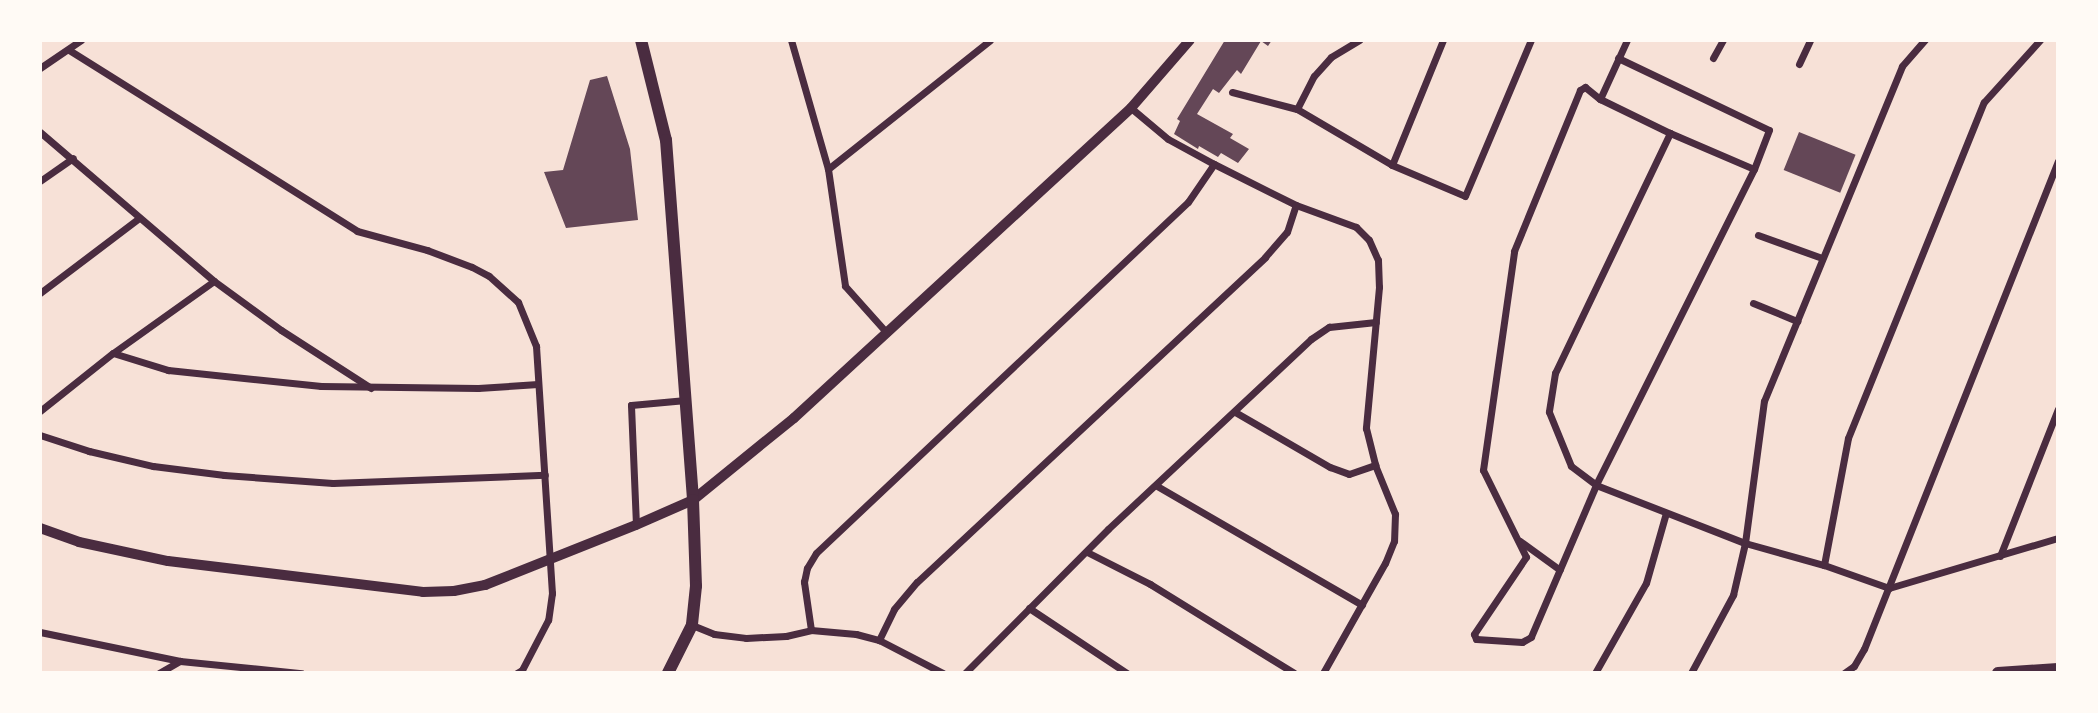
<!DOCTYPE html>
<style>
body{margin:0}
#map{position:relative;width:2098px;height:713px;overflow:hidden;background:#f7e1d7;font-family:"Work Sans",sans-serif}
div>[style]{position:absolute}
.building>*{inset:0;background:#644757;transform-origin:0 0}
.minor>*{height:7px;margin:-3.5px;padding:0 3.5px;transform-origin:3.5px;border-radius:3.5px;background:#4a2c40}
.tertiary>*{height:10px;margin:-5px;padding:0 5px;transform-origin:5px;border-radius:5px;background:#4a2c40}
.secondary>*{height:12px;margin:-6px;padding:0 6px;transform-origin:6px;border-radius:6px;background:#4a2c40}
span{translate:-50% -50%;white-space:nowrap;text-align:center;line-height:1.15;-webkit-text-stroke:6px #fffaf5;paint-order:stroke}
.frame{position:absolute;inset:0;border:42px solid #fffaf5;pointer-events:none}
</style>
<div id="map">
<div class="building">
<div style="clip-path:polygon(1225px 40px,1272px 40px,1268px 46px,1261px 41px,1241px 74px,1237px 70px,1219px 93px,1213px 89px,1197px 114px,1233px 134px,1230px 138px,1249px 149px,1238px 163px,1221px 153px,1218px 157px,1199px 146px,1198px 149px,1174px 134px,1180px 121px,1177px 119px)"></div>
<div style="clip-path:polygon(607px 76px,630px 149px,638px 220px,566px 228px,544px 172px,563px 170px,590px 80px)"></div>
<div style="left:1799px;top:132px;width:61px;height:41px;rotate:22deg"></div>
</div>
<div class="minor">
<div style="left:791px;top:40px;width:134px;rotate:74deg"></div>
<div style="left:828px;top:169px;width:118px;rotate:81.7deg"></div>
<div style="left:845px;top:286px;width:63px;rotate:48.2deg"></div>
<div style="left:69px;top:50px;width:340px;rotate:32.1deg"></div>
<div style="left:357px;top:231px;width:73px;rotate:15.2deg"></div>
<div style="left:427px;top:250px;width:48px;rotate:20.7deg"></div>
<div style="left:472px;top:267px;width:19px;rotate:28deg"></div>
<div style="left:489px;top:276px;width:39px;rotate:42deg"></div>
<div style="left:518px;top:302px;width:48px;rotate:67.8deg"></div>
<div style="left:536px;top:346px;width:248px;rotate:86.3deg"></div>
<div style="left:552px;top:593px;width:27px;rotate:98deg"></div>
<div style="left:548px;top:620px;width:56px;rotate:117.5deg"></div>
<div style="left:522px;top:670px;width:6px;rotate:149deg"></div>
<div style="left:1618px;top:58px;width:167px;rotate:25.5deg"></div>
<div style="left:1769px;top:130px;width:42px;rotate:111deg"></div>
<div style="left:1754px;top:169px;width:353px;rotate:116.6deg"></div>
<div style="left:1596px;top:485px;width:165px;rotate:113.2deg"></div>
<div style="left:1531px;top:637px;width:10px;rotate:151deg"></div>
<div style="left:1522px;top:642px;width:46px;rotate:-176.3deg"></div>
<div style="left:1476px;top:639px;width:5px;rotate:-112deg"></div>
<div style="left:1474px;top:634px;width:93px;rotate:-56deg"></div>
<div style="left:1526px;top:557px;width:97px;rotate:-116.3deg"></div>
<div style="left:1483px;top:470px;width:221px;rotate:-81.9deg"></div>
<div style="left:1514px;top:251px;width:174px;rotate:-67.7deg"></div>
<div style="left:1580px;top:90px;width:6px;rotate:-31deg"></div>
<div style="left:1585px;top:87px;width:19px;rotate:39deg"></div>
<div style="left:1600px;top:99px;width:78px;rotate:25.9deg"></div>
<div style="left:1670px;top:133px;width:91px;rotate:23.2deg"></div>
<div style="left:1713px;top:58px;width:21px;rotate:-61deg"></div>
<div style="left:1799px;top:64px;width:26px;rotate:-65deg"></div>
<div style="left:40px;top:68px;width:50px;rotate:-34.3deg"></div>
<div style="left:1232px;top:92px;width:67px;rotate:14.7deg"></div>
<div style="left:1297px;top:109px;width:110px;rotate:30.5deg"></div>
<div style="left:1392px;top:165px;width:79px;rotate:23deg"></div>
<div style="left:1465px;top:196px;width:169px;rotate:-67.1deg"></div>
<div style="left:1600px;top:99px;width:65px;rotate:-65.4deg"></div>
<div style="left:1131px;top:108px;width:48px;rotate:40deg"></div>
<div style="left:1168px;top:139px;width:52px;rotate:28.5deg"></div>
<div style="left:1214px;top:164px;width:92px;rotate:26.6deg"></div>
<div style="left:1296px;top:205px;width:64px;rotate:20.1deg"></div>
<div style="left:1356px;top:227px;width:18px;rotate:45deg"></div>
<div style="left:1369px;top:240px;width:22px;rotate:66deg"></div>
<div style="left:1378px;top:260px;width:27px;rotate:88deg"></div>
<div style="left:1379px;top:287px;width:142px;rotate:95.3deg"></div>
<div style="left:1366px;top:428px;width:38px;rotate:76deg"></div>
<div style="left:1375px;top:465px;width:53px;rotate:67.8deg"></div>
<div style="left:1395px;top:514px;width:27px;rotate:92deg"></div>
<div style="left:1394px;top:541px;width:24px;rotate:112deg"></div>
<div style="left:1385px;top:563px;width:126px;rotate:119.4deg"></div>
<div style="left:1297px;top:109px;width:37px;rotate:-63deg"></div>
<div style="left:1314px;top:76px;width:25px;rotate:-48deg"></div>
<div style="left:1331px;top:57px;width:33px;rotate:-31deg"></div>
<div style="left:40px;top:132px;width:229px;rotate:40.6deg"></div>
<div style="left:214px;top:281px;width:83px;rotate:36.2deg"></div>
<div style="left:281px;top:330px;width:107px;rotate:32.8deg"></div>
<div style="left:1670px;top:133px;width:266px;rotate:115.6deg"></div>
<div style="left:1555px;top:373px;width:39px;rotate:99deg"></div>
<div style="left:1549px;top:412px;width:58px;rotate:67.8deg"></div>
<div style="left:1571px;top:466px;width:31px;rotate:37deg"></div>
<div style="left:1596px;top:485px;width:160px;rotate:21.3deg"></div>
<div style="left:1745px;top:543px;width:82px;rotate:15.6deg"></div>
<div style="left:1824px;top:565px;width:69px;rotate:19.5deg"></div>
<div style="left:1889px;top:588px;width:176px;rotate:-16.5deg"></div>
<div style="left:1392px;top:165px;width:135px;rotate:-67.8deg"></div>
<div style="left:828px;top:169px;width:207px;rotate:-38.5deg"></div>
<div style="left:40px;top:181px;width:40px;rotate:-34.9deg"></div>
<div style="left:1758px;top:235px;width:68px;rotate:19.8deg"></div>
<div style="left:40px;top:293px;width:123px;rotate:-37.1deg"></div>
<div style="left:1753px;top:303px;width:48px;rotate:22.2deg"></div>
<div style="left:113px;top:353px;width:58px;rotate:17.2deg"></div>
<div style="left:168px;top:370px;width:154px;rotate:6deg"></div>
<div style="left:321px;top:386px;width:157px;rotate:0.7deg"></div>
<div style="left:478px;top:388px;width:60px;rotate:-3.8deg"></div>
<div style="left:40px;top:411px;width:93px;rotate:-38.5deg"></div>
<div style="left:113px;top:353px;width:124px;rotate:-35.5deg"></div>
<div style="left:1235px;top:412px;width:110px;rotate:30.1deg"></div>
<div style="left:1330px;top:467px;width:20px;rotate:20deg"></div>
<div style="left:1349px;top:474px;width:28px;rotate:-19deg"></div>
<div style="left:40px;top:435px;width:52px;rotate:18.1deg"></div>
<div style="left:89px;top:451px;width:66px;rotate:13.2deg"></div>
<div style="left:153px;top:466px;width:72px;rotate:7.2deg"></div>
<div style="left:224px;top:475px;width:109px;rotate:4.2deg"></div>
<div style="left:333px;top:483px;width:212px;rotate:-2.2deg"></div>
<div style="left:1157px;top:486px;width:237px;rotate:30.1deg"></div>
<div style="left:636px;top:525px;width:120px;rotate:-92.4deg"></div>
<div style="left:631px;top:405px;width:55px;rotate:-5.2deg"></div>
<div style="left:1520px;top:541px;width:49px;rotate:35.9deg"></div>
<div style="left:1087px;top:552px;width:71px;rotate:26.9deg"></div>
<div style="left:1150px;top:584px;width:169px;rotate:31.7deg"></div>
<div style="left:2000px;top:556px;width:158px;rotate:-68.5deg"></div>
<div style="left:1824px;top:565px;width:129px;rotate:-79.3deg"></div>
<div style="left:1848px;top:438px;width:362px;rotate:-68deg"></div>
<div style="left:1984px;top:102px;width:84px;rotate:-47.9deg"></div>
<div style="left:1029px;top:608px;width:118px;rotate:33.6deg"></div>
<div style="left:692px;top:625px;width:24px;rotate:22deg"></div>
<div style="left:714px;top:634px;width:32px;rotate:7deg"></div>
<div style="left:746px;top:638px;width:40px;rotate:-2.9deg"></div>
<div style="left:786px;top:636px;width:26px;rotate:-13deg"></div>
<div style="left:811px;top:630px;width:45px;rotate:5.1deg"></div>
<div style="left:856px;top:634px;width:24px;rotate:15deg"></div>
<div style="left:879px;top:640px;width:72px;rotate:27.3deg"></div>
<div style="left:811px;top:630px;width:49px;rotate:-98.3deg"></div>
<div style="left:804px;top:582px;width:14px;rotate:-78deg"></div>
<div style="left:807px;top:568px;width:17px;rotate:-59deg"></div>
<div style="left:816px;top:553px;width:511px;rotate:-43.34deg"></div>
<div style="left:1188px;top:202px;width:46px;rotate:-55.6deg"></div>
<div style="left:40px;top:632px;width:143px;rotate:11.7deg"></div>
<div style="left:180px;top:661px;width:122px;rotate:5.7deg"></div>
<div style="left:879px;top:640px;width:34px;rotate:-64deg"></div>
<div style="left:894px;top:609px;width:35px;rotate:-50deg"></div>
<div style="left:917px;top:582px;width:476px;rotate:-43deg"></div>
<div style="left:1265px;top:257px;width:33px;rotate:-49deg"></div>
<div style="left:1287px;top:232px;width:28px;rotate:-72deg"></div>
<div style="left:159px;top:673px;width:24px;rotate:-30deg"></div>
<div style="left:965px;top:673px;width:203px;rotate:-45.2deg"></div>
<div style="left:1108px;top:529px;width:278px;rotate:-43.1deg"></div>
<div style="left:1311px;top:339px;width:22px;rotate:-34deg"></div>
<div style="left:1329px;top:327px;width:47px;rotate:-6.1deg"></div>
<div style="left:1595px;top:673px;width:103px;rotate:-60.5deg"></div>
<div style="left:1646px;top:583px;width:73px;rotate:-74.1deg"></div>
<div style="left:1691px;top:673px;width:89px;rotate:-61.7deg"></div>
<div style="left:1733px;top:595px;width:53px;rotate:-77deg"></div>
<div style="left:1745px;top:543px;width:143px;rotate:-82.4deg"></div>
<div style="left:1764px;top:401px;width:362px;rotate:-67.6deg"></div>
<div style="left:1902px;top:66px;width:35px;rotate:-49deg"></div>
<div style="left:1844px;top:673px;width:12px;rotate:-35deg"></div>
<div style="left:1854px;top:666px;width:20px;rotate:-60deg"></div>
<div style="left:1864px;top:649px;width:525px;rotate:-68.32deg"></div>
</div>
<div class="tertiary">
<div style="left:40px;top:528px;width:41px;rotate:19.7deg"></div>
<div style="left:79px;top:542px;width:91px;rotate:12.1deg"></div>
<div style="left:168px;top:561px;width:257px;rotate:6.9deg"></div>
<div style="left:423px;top:592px;width:31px;rotate:-2deg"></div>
<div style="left:454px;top:591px;width:32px;rotate:-11deg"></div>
<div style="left:485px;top:585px;width:162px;rotate:-21.7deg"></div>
<div style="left:636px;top:525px;width:62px;rotate:-23.7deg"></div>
<div style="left:693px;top:500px;width:130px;rotate:-39.1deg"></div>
<div style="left:794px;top:418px;width:458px;rotate:-42.6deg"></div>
<div style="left:1131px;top:108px;width:90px;rotate:-49.1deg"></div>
</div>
<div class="secondary">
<div style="left:641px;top:40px;width:103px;rotate:76deg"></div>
<div style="left:666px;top:140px;width:361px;rotate:85.7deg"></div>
<div style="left:693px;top:500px;width:86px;rotate:88deg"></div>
<div style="left:696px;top:586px;width:39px;rotate:96deg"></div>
<div style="left:692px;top:625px;width:54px;rotate:116.6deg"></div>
<div style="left:1998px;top:673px;width:60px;rotate:-3.8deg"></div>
</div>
<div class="frame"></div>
</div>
